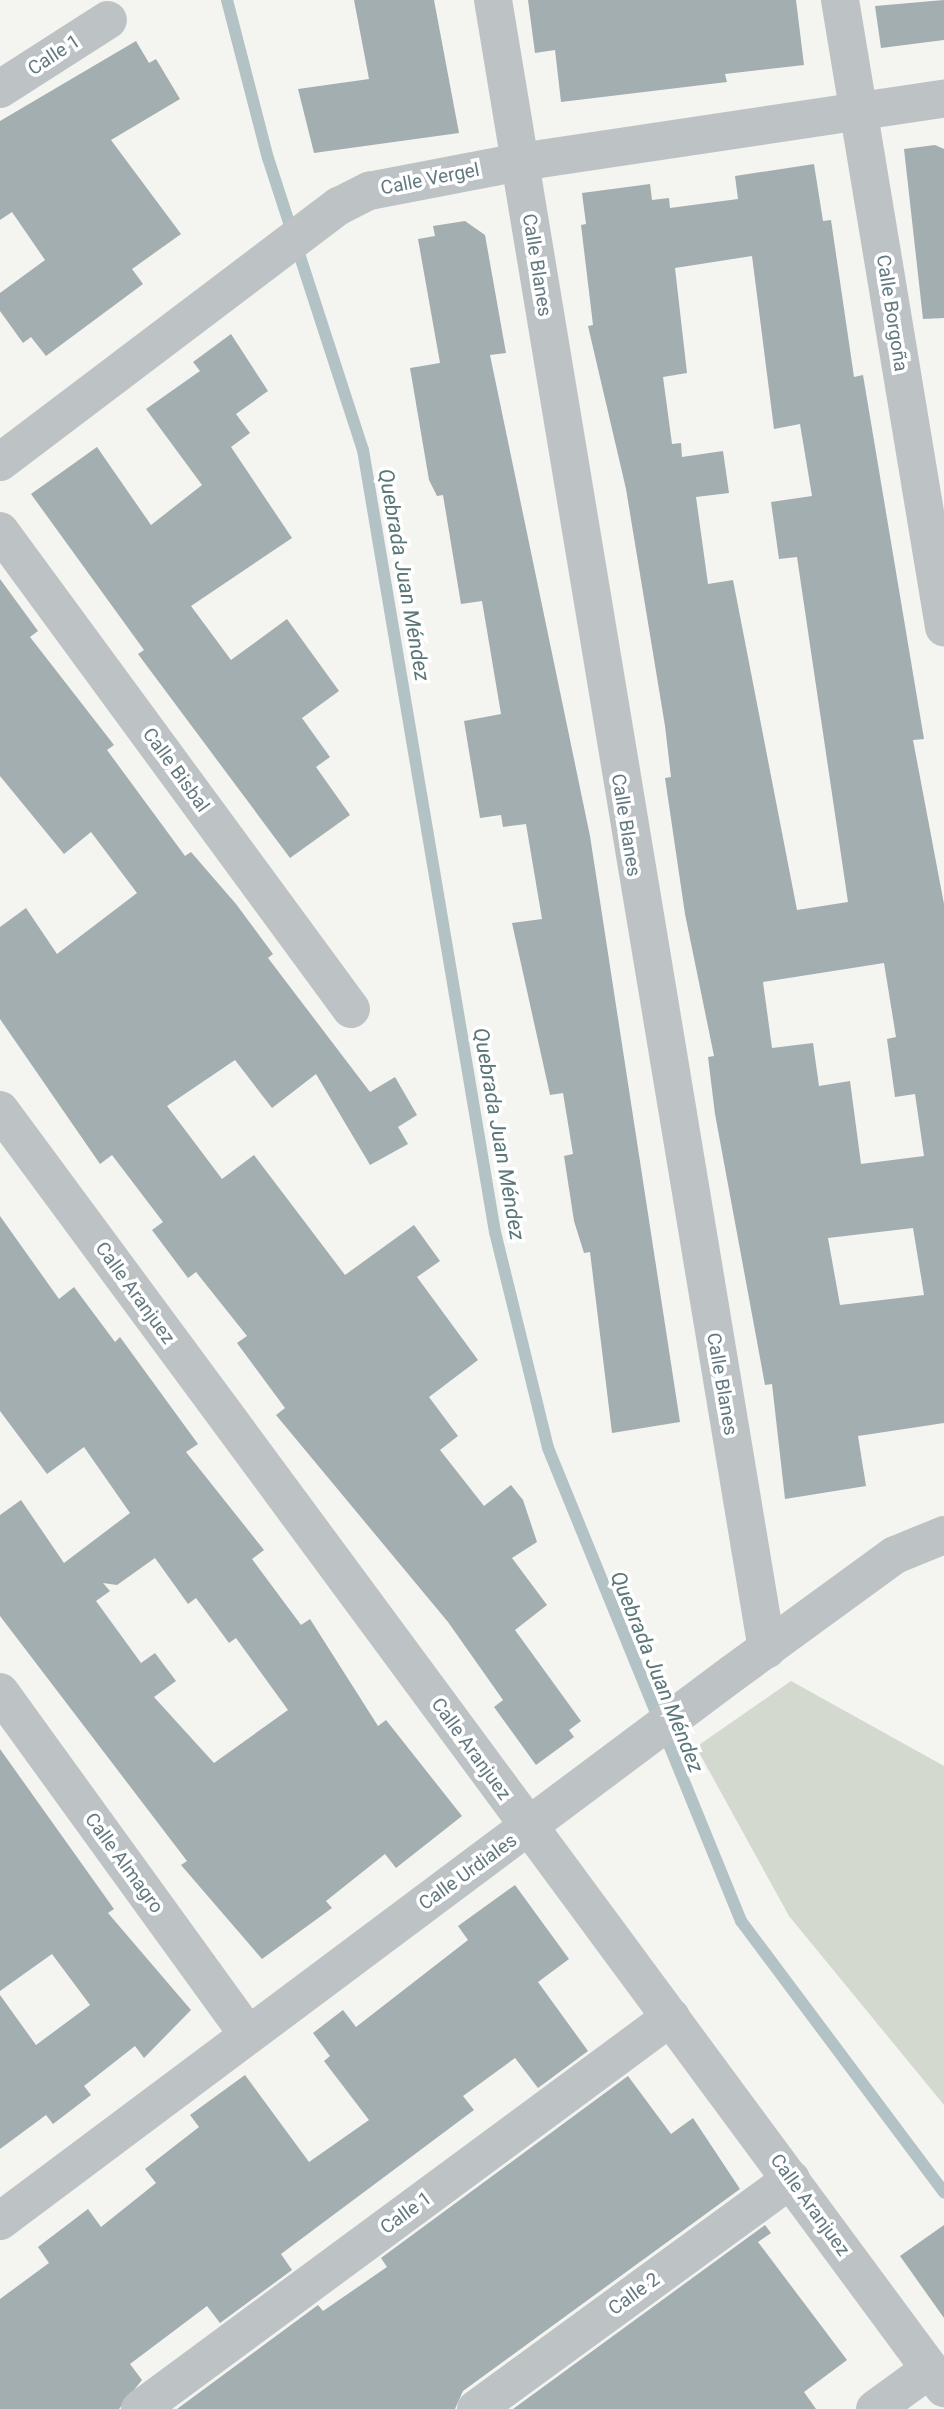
<!DOCTYPE html>
<meta charset="utf-8">
<style>
body{margin:0}
#map{position:relative;width:944px;height:2409px;overflow:hidden;background:#f4f4f0;font-family:Roboto,sans-serif}
div>[style]{position:absolute}
.green>*{inset:0;background:#d4d9cf}
.stream>*{height:12px;margin:-6px;padding:0 6px;transform-origin:6px;border-radius:6px;background:#b3c3c5}
.building>*{inset:0;background:#a3aeb1}
.minor>*{height:38px;margin:-19px;padding:0 19px;transform-origin:19px;border-radius:19px;background:#bdc2c4}
span{translate:-50% -50%;white-space:nowrap;text-align:center;line-height:1.15;-webkit-text-stroke:7px #fff;paint-order:stroke}
.street-label{font-size:19px;color:#637981}
.water-label{font-size:21px;color:#5a7678;font-style:italic}
</style>
<div id="map">
<div class="green">
<div style="clip-path:polygon(791px 1681px,944px 1766px,944px 2105px,789px 1916px,696px 1747px)"></div>
</div>
<div class="stream">
<div style="left:227px;top:0;width:163px;rotate:75.5deg"></div>
<div style="left:268px;top:158px;width:307px;rotate:72deg"></div>
<div style="left:363px;top:450px;width:793px;rotate:80.42deg"></div>
<div style="left:495px;top:1232px;width:222px;rotate:76.2deg"></div>
<div style="left:548px;top:1448px;width:511px;rotate:67.8deg"></div>
<div style="left:741px;top:1921px;width:339px;rotate:53.2deg"></div>
</div>
<div class="building">
<div style="clip-path:polygon(354px 0,434px 0,459px 133px,314px 153px,298px 89px,369px 79px)"></div>
<div style="clip-path:polygon(528px 0,796px 0,804px 65px,725px 74px,727px 82px,561px 102px,555px 50px,535px 53px)"></div>
<div style="clip-path:polygon(944px 0,944px 40px,881px 48px,875px 6px)"></div>
<div style="clip-path:polygon(136px 41px,149px 63px,156px 59px,180px 99px,111px 140px,181px 234px,132px 269px,143px 284px,46px 356px,31px 337px,23px 343px,0 311px,0 293px,45px 260px,12px 212px,0 220px,0 121px)"></div>
<div style="clip-path:polygon(935px 145px,944px 149px,944px 318px,923px 319px,904px 149px)"></div>
<div style="clip-path:polygon(evenodd,814px 164px,823px 221px,831px 220px,854px 377px,863px 375px,924px 739px,913px 740px,944px 904px,944px 1423px,858px 1436px,866px 1486px,785px 1499px,772px 1384px,765px 1385px,715px 1114px,708px 1057px,714px 1056px,685px 914px,665px 778px,671px 777px,665px 726px,626px 489px,588px 326px,593px 325px,581px 225px,586px 224px,582px 193px,650px 184px,652px 200px,669px 198px,670px 208px,738px 199px,735px 176px,814px 164px,752px 256px,774px 429px,800px 424px,812px 496px,771px 502px,779px 559px,797px 557px,848px 902px,797px 910px,733px 580px,708px 584px,696px 497px,729px 493px,723px 451px,682px 457px,681px 443px,672px 444px,663px 377px,687px 373px,675px 268px,752px 256px,814px 164px,884px 963px,896px 1037px,887px 1039px,895px 1097px,915px 1094px,924px 1156px,861px 1164px,850px 1081px,819px 1086px,813px 1043px,772px 1048px,763px 982px,884px 963px,814px 164px,913px 1228px,924px 1295px,840px 1305px,828px 1238px,913px 1228px)"></div>
<div style="clip-path:polygon(465px 221px,485px 235px,506px 353px,490px 355px,590px 836px,680px 1422px,612px 1433px,590px 1252px,584px 1253px,574px 1221px,564px 1156px,573px 1154px,563px 1093px,550px 1095px,512px 923px,542px 919px,526px 824px,503px 827px,501px 815px,480px 818px,464px 721px,501px 714px,482px 601px,461px 604px,443px 495px,437px 496px,429px 480px,410px 368px,440px 363px,418px 239px,435px 236px,433px 226px)"></div>
<div style="clip-path:polygon(231px 334px,268px 391px,236px 414px,250px 433px,231px 447px,292px 538px,191px 606px,231px 660px,287px 619px,339px 691px,302px 718px,330px 757px,316px 767px,350px 815px,290px 858px,138px 654px,144px 650px,31px 494px,97px 447px,151px 525px,202px 485px,146px 409px,200px 371px,193px 362px)"></div>
<div style="clip-path:polygon(0 579px,38px 631px,30px 637px,114px 745px,107px 750px,185px 856px,191px 852px,236px 904px,273px 954px,268px 958px,370px 1092px,395px 1077px,417px 1115px,398px 1127px,408px 1144px,370px 1165px,316px 1074px,272px 1108px,235px 1060px,167px 1106px,222px 1179px,254px 1155px,345px 1275px,414px 1225px,440px 1261px,417px 1277px,478px 1360px,429px 1397px,458px 1436px,440px 1450px,484px 1506px,511px 1485px,523px 1500px,537px 1542px,512px 1558px,547px 1605px,515px 1630px,581px 1721px,569px 1730px,574px 1737px,536px 1765px,494px 1707px,503px 1700px,448px 1622px,276px 1415px,285px 1408px,237px 1343px,247px 1336px,196px 1272px,188px 1278px,152px 1230px,163px 1222px,112px 1155px,100px 1164px,0 1019px,0 927px,26px 908px,57px 954px,137px 893px,91px 832px,64px 854px,0 776px)"></div>
<div style="clip-path:polygon(evenodd,0 1216px,59px 1299px,74px 1287px,115px 1342px,120px 1337px,198px 1444px,186px 1452px,264px 1550px,252px 1559px,301px 1625px,310px 1619px,378px 1726px,386px 1720px,462px 1816px,396px 1868px,385px 1854px,326px 1901px,332px 1908px,262px 1959px,181px 1865px,187px 1861px,0 1616px,0 1515px,21px 1500px,64px 1563px,130px 1513px,84px 1447px,47px 1474px,0 1411px,0 1216px,155px 1558px,188px 1604px,196px 1598px,229px 1643px,236px 1638px,288px 1710px,214px 1763px,154px 1697px,176px 1681px,155px 1653px,141px 1663px,96px 1601px,110px 1591px,103px 1583px,117px 1585px,155px 1558px)"></div>
<div style="clip-path:polygon(0 1749px,114px 1909px,108px 1913px,191px 2010px,144px 2058px,135px 2046px,84px 2086px,91px 2095px,53px 2124px,46px 2115px,0 2149px,0 1995px,36px 2045px,90px 2005px,52px 1954px,0 1991px)"></div>
<div style="clip-path:polygon(515px 1885px,569px 1959px,538px 1982px,588px 2051px,538px 2088px,515px 2058px,463px 2096px,474px 2110px,281px 2254px,292px 2270px,220px 2323px,207px 2306px,130px 2364px,142px 2380px,119px 2409px,0 2409px,0 2299px,49px 2263px,38px 2247px,88px 2209px,101px 2227px,156px 2183px,145px 2169px,199px 2127px,190px 2115px,245px 2075px,309px 2162px,369px 2120px,324px 2061px,330px 2056px,313px 2033px,343px 2010px,356px 2027px,468px 1940px,458px 1926px)"></div>
<div style="clip-path:polygon(628px 2076px,671px 2134px,693px 2118px,740px 2189px,463px 2391px,455px 2409px,177px 2409px,318px 2305px,323px 2311px,387px 2267px,381px 2258px)"></div>
<div style="clip-path:polygon(765px 2225px,771px 2233px,758px 2242px,847px 2360px,804px 2392px,816px 2409px,513px 2409px)"></div>
<div style="clip-path:polygon(944px 2225px,944px 2318px,900px 2256px)"></div>
</div>
<div class="minor">
<div style="left:493px;top:0;width:1672px;rotate:80.57deg"></div>
<div style="left:840px;top:0;width:636px;rotate:80.58deg"></div>
<div style="left:0;top:89px;width:128px;rotate:-32.6deg"></div>
<div style="left:0;top:462px;width:425px;rotate:-37.1deg"></div>
<div style="left:339px;top:206px;width:34px;rotate:-27deg"></div>
<div style="left:369px;top:191px;width:154px;rotate:-10.9deg"></div>
<div style="left:520px;top:162px;width:429px;rotate:-8.5deg"></div>
<div style="left:0;top:531px;width:593px;rotate:53.71deg"></div>
<div style="left:0;top:1110px;width:1589px;rotate:53.55deg"></div>
<div style="left:0;top:1692px;width:422px;rotate:54.1deg"></div>
<div style="left:0;top:2221px;width:915px;rotate:-36.78deg"></div>
<div style="left:733px;top:1673px;width:200px;rotate:-36.1deg"></div>
<div style="left:895px;top:1555px;width:53px;rotate:-22.2deg"></div>
<div style="left:140px;top:2409px;width:660px;rotate:-36.44deg"></div>
<div style="left:476px;top:2409px;width:390px;rotate:-36.1deg"></div>
<div style="left:875px;top:2409px;width:68px;rotate:-36deg"></div>
</div>
<div class="street-label">
<span style="left:54px;top:55px;rotate:-33deg">Calle 1</span>
<span style="left:430px;top:179px;rotate:-11deg">Calle Vergel</span>
<span style="left:537px;top:265px;rotate:81deg">Calle Blanes</span>
<span style="left:892px;top:313px;rotate:81deg">Calle Borgoña</span>
<span style="left:176px;top:770px;rotate:54deg">Calle Bisbal</span>
<span style="left:626px;top:825px;rotate:81deg">Calle Blanes</span>
<span style="left:135px;top:1293px;rotate:54deg">Calle Aranjuez</span>
<span style="left:722px;top:1384px;rotate:80deg">Calle Blanes</span>
<span style="left:471px;top:1749px;rotate:54deg">Calle Aranjuez</span>
<span style="left:124px;top:1863px;rotate:54deg">Calle Almagro</span>
<span style="left:468px;top:1872px;rotate:-36deg">Calle Urdiales</span>
<span style="left:810px;top:2205px;rotate:54deg">Calle Aranjuez</span>
<span style="left:406px;top:2213px;rotate:-36deg">Calle 1</span>
<span style="left:634px;top:2294px;rotate:-36deg">Calle 2</span>
</div>
<div class="water-label">
<span style="left:404px;top:575px;rotate:80deg">Quebrada Juan Méndez</span>
<span style="left:499px;top:1134px;rotate:80deg">Quebrada Juan Méndez</span>
<span style="left:657px;top:1672px;rotate:68deg">Quebrada Juan Méndez</span>
</div>
</div>
